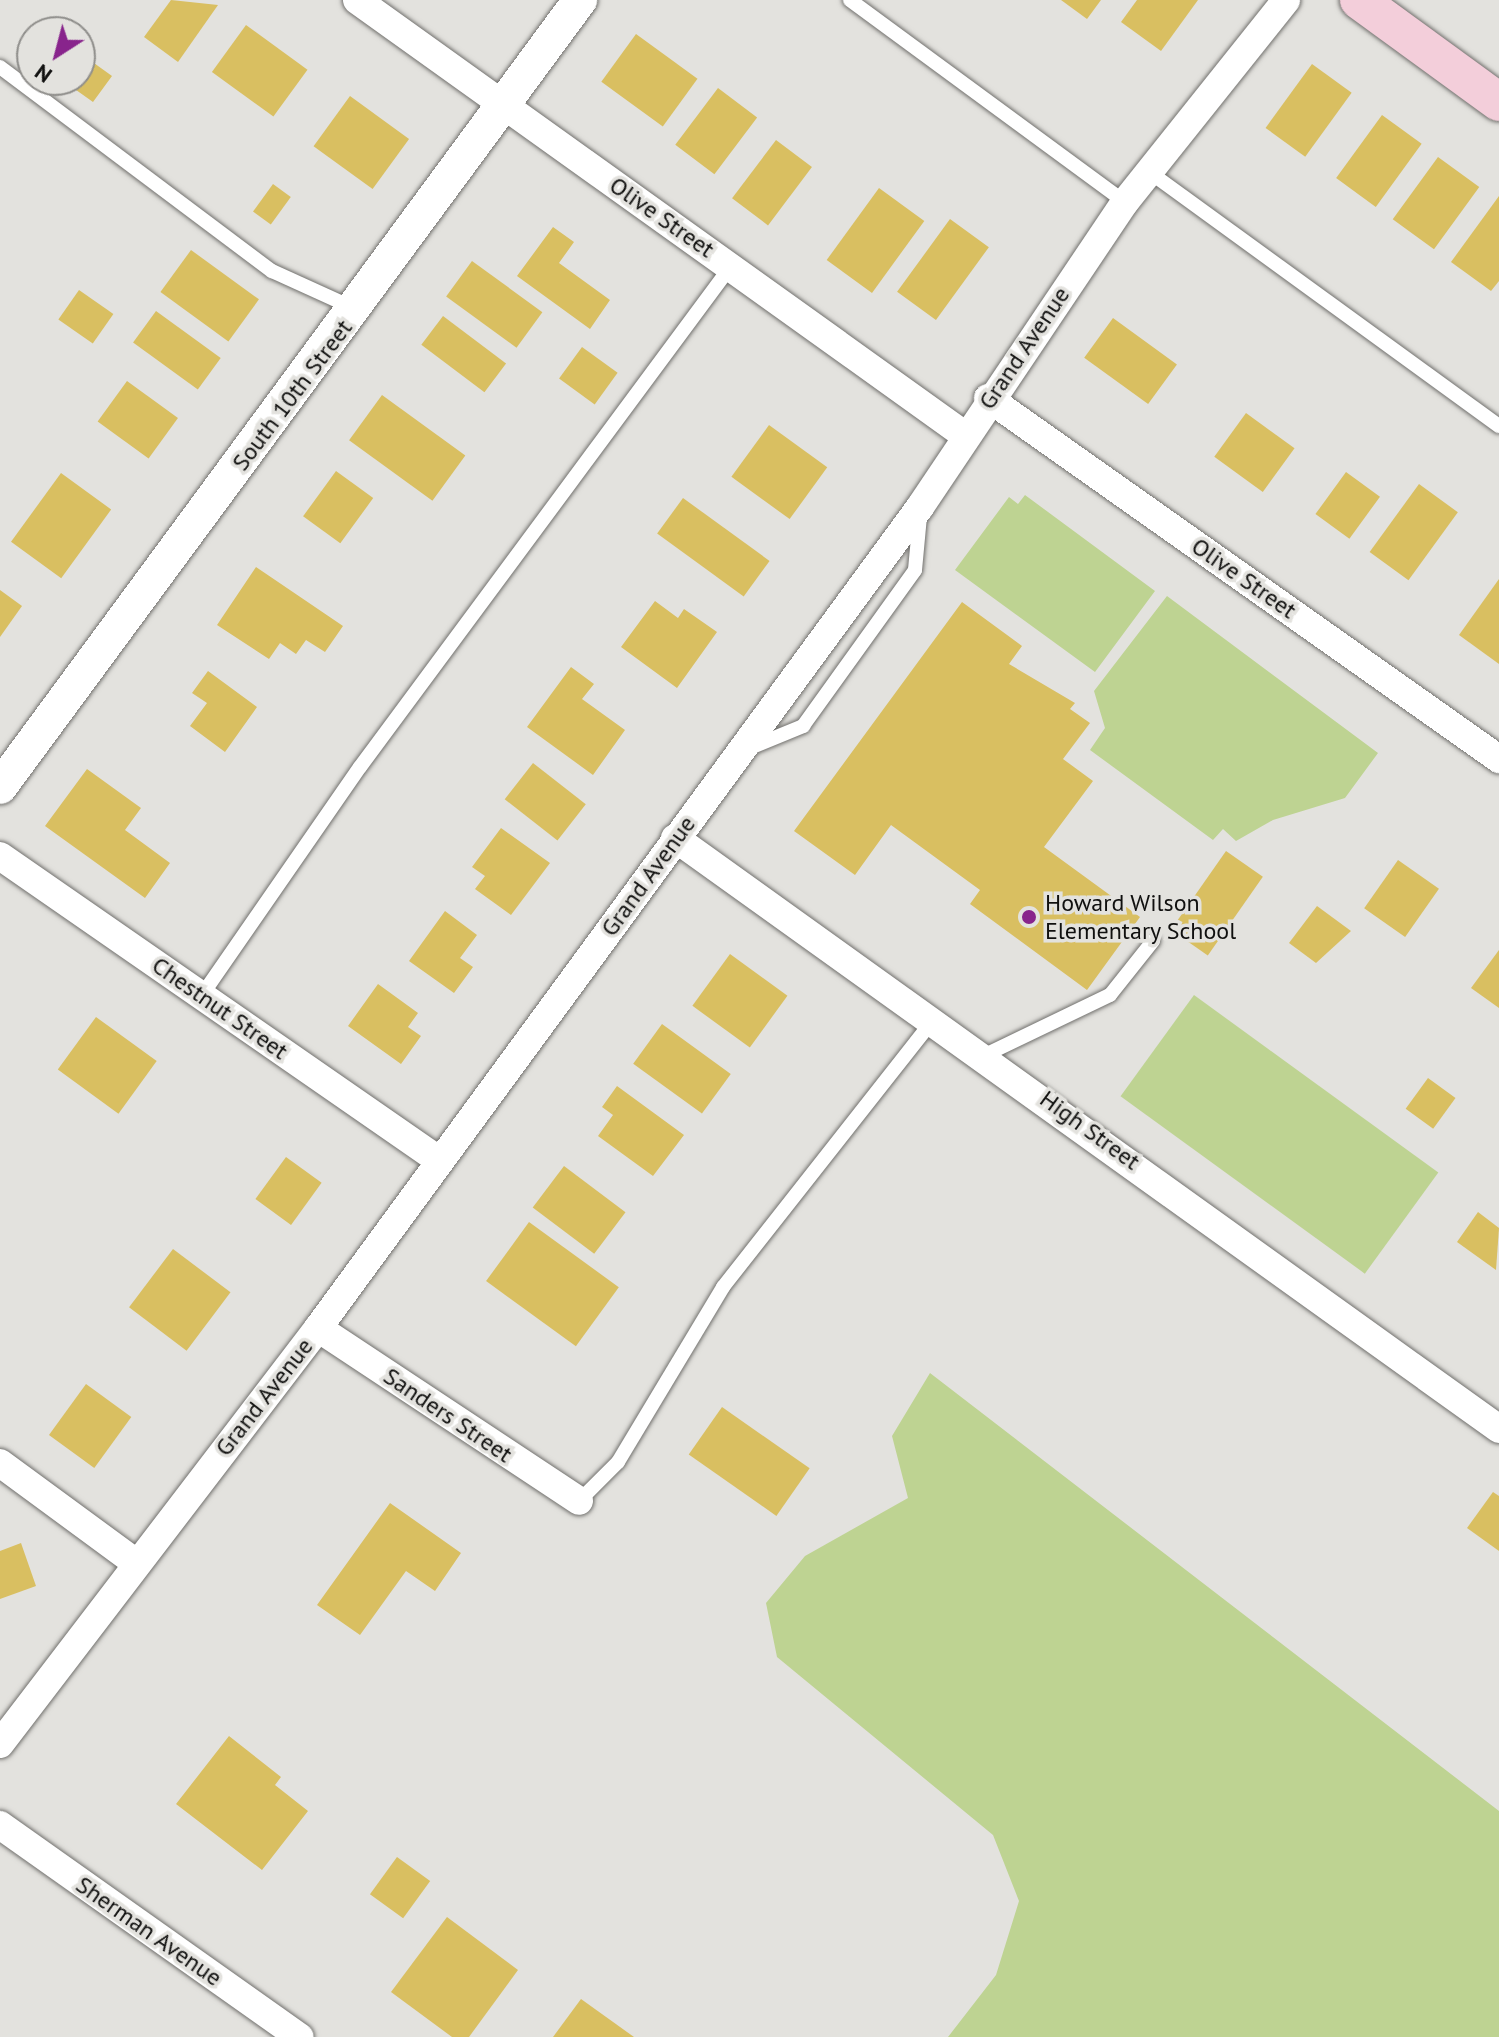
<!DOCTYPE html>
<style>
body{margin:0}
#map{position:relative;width:1499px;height:2037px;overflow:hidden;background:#e3e2de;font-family:"PT Sans",sans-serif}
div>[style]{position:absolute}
.green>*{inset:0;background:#bed392;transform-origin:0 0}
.building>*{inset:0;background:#d9bf61;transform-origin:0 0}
.roads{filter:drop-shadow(0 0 2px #71706d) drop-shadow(0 0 2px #71706d)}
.service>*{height:14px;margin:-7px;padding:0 7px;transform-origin:7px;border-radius:7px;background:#fff}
.minor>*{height:28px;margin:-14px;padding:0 14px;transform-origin:14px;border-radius:14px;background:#fff}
.tertiary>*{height:34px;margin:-17px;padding:0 17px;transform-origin:17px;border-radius:17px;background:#fff}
.secondary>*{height:38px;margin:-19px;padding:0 19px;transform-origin:19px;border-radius:19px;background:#f3ceda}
.dots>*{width:22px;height:22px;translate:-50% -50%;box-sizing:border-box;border:4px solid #e3e2de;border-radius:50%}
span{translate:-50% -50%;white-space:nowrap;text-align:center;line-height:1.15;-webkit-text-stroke:7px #e3e2de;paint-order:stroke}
.street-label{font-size:24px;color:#10100f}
.poi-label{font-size:24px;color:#10100f}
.left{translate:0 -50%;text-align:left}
.north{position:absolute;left:16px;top:16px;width:80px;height:80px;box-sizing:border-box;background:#e3e2de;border:2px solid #8f8e8b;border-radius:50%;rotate:216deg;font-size:22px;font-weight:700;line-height:32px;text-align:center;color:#10100f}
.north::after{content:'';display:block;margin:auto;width:28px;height:36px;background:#88248c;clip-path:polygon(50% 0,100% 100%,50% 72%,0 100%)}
</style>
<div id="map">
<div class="green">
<div style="clip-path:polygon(1025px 495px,1155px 591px,1095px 672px,955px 570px,1009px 497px,1018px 504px)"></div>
<div style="clip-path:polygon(1167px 596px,1378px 753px,1345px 798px,1273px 820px,1236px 841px,1223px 829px,1213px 840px,1090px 750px,1105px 728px,1094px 691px)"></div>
<div style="left:1194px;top:995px;width:302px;height:125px;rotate:36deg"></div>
<div style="clip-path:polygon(930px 1373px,1499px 1811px,1499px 2037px,948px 2037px,996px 1975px,1019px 1901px,993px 1835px,777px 1657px,766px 1603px,805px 1556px,908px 1498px,892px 1436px)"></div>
</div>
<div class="building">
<div style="clip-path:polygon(171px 0,218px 5px,178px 62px,144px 37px)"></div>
<div style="clip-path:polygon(1061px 0,1101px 0,1087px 19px)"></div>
<div style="clip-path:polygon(1137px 0,1198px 0,1161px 51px,1121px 22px)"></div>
<div style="left:246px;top:25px;width:76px;height:58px;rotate:36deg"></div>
<div style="left:636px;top:34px;width:76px;height:59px;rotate:36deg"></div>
<div style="clip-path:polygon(80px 53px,112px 76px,93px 102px,62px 80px,80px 80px)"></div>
<div style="left:1312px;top:64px;width:49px;height:79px;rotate:36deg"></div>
<div style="left:718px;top:88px;width:49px;height:71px;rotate:37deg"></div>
<div style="left:350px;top:96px;width:73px;height:62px;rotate:36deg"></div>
<div style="left:1382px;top:115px;width:49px;height:78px;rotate:36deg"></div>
<div style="left:776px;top:140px;width:45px;height:73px;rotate:37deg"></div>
<div style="left:1438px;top:157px;width:51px;height:77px;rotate:36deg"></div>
<div style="left:273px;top:184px;width:22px;height:34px;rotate:36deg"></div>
<div style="left:879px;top:188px;width:56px;height:89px;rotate:36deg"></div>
<div style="clip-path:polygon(1499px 196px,1499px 281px,1491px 291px,1451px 262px)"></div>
<div style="left:950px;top:219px;width:48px;height:90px;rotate:36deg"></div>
<div style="clip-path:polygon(553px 227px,574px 242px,559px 263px,610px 300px,590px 329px,517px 276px)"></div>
<div style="left:191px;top:250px;width:84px;height:52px;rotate:36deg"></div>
<div style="left:472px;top:261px;width:87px;height:44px;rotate:36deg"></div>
<div style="left:79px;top:290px;width:42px;height:36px;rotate:35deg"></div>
<div style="left:156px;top:311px;width:80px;height:39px;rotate:36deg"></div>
<div style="left:443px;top:316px;width:79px;height:36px;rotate:37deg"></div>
<div style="left:1113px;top:318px;width:79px;height:49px;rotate:36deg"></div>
<div style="left:582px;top:347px;width:44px;height:39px;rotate:36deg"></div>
<div style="left:127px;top:381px;width:63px;height:50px;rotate:36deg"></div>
<div style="left:382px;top:395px;width:103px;height:56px;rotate:36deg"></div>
<div style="left:1246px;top:413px;width:60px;height:54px;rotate:36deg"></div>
<div style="left:769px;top:425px;width:72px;height:64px;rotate:36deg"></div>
<div style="left:336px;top:471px;width:46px;height:56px;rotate:36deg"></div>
<div style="left:1346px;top:472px;width:42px;height:52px;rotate:36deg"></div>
<div style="left:61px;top:473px;width:62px;height:85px;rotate:36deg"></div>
<div style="left:1419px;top:484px;width:48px;height:84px;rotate:36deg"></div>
<div style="left:683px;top:498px;width:107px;height:44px;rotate:36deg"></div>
<div style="clip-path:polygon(256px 567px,343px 626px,325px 652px,306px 640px,296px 654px,280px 643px,269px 659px,217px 625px)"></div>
<div style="clip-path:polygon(1499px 579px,1499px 664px,1459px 635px)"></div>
<div style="clip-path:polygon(0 590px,22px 606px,0 637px)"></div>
<div style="clip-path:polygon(655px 601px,678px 618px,684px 609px,717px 632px,677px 688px,621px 647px)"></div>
<div style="clip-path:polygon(962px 602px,1022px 646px,1009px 664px,1075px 703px,1070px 709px,1090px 723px,1063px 759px,1093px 781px,1044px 847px,1140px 917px,1087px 990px,970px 904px,980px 890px,891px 825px,855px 875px,794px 831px)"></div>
<div style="clip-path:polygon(571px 667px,594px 684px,582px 699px,625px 730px,593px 775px,527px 727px)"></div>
<div style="clip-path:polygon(208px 671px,257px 707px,225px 752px,190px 726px,207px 703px,192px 693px)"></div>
<div style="left:533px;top:763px;width:67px;height:46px;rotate:38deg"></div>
<div style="clip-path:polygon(87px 769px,141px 808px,125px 830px,170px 863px,145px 898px,45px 826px)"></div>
<div style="clip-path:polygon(501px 828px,550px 863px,511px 915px,475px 889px,485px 876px,472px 867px)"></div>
<div style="left:1226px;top:851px;width:45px;height:96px;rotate:35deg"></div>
<div style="left:1398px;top:860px;width:50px;height:59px;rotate:35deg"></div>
<div style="clip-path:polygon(1317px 906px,1351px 931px,1316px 963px,1289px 943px)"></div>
<div style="clip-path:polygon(445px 911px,477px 935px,460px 958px,473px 967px,454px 993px,409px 961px)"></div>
<div style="clip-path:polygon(1499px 950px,1499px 1008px,1471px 988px)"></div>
<div style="left:730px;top:954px;width:71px;height:64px;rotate:36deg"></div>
<div style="clip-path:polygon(378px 984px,418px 1013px,408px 1027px,421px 1036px,401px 1064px,348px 1026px)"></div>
<div style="left:96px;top:1017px;width:75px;height:65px;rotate:36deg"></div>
<div style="left:662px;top:1024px;width:85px;height:49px;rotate:36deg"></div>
<div style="left:1428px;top:1078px;width:34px;height:38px;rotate:36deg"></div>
<div style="clip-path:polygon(617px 1086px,684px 1135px,653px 1176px,598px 1136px,613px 1115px,602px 1107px)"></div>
<div style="left:286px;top:1157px;width:44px;height:52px;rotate:36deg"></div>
<div style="left:564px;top:1166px;width:77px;height:52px;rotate:37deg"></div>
<div style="clip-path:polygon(1478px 1212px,1499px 1228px,1496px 1270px,1457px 1242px)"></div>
<div style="left:529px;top:1222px;width:111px;height:73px;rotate:36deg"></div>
<div style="left:173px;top:1249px;width:72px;height:73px;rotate:37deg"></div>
<div style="left:86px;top:1384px;width:56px;height:63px;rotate:36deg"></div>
<div style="left:722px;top:1407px;width:107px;height:58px;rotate:35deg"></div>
<div style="clip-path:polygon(1493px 1492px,1499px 1496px,1499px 1551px,1467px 1528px)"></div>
<div style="clip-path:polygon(390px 1503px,461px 1553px,435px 1591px,406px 1571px,360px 1635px,317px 1605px)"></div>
<div style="clip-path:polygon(21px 1543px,36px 1586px,0 1599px,0 1551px)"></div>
<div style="clip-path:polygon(229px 1736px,281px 1777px,275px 1785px,308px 1811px,262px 1870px,176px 1804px)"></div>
<div style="left:397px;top:1857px;width:41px;height:46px;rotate:36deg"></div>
<div style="clip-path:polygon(447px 1917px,518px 1970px,469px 2037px,452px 2037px,391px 1992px)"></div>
<div style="clip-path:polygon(581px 1999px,634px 2037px,553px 2037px)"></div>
</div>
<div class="roads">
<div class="service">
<div style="left:850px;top:0;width:341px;rotate:36.3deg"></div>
<div style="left:0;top:67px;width:340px;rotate:36.9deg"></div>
<div style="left:272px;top:271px;width:87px;rotate:24.5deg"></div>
<div style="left:1148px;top:171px;width:434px;rotate:36deg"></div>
<div style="left:747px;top:749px;width:61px;rotate:-22.3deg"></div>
<div style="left:803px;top:726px;width:192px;rotate:-54.3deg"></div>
<div style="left:915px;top:570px;width:54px;rotate:-84.7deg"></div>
<div style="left:202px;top:995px;width:277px;rotate:-55.3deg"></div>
<div style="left:360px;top:767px;width:623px;rotate:-53.48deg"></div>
<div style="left:983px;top:1056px;width:141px;rotate:-25.7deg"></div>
<div style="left:1110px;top:995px;width:69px;rotate:-51.5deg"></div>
<div style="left:579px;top:1501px;width:55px;rotate:-45deg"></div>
<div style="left:618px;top:1462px;width:204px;rotate:-59deg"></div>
<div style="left:723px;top:1287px;width:340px;rotate:-51.8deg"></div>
</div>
<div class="minor">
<div style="left:357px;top:0;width:749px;rotate:35.6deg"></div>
<div style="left:988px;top:398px;width:626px;rotate:35.24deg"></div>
<div style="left:675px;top:838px;width:1014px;rotate:35.65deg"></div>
<div style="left:0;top:856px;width:535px;rotate:34.73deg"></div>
<div style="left:318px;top:1328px;width:313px;rotate:33.5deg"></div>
<div style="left:0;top:1463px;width:167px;rotate:36.3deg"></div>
<div style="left:0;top:1744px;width:524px;rotate:-52.6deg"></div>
<div style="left:318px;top:1328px;width:1018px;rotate:-53.75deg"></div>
<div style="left:920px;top:507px;width:367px;rotate:-56.1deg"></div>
<div style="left:1125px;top:202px;width:258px;rotate:-51.4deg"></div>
<div style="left:0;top:1825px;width:367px;rotate:35.3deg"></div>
</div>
<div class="tertiary">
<div style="left:0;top:787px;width:978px;rotate:-53.61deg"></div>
</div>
<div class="secondary">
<div style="left:1359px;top:0;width:173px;rotate:36.1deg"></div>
</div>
</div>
<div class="dots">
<div style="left:1029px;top:917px;background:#88248c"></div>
</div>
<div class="street-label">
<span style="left:662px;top:217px;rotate:35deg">Olive Street</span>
<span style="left:1024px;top:348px;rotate:-56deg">Grand Avenue</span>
<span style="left:292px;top:395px;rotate:-53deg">South 10th Street</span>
<span style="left:1244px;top:578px;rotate:35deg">Olive Street</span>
<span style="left:648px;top:876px;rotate:-54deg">Grand Avenue</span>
<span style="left:220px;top:1008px;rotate:35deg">Chestnut Street</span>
<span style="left:1090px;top:1130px;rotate:36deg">High Street</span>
<span style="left:264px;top:1397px;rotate:-52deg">Grand Avenue</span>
<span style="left:448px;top:1415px;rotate:34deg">Sanders Street</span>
<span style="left:149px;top:1931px;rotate:35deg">Sherman Avenue</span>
</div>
<div class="poi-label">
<span class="left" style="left:1045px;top:917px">Howard Wilson<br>Elementary School</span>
</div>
<div class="north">N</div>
</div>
